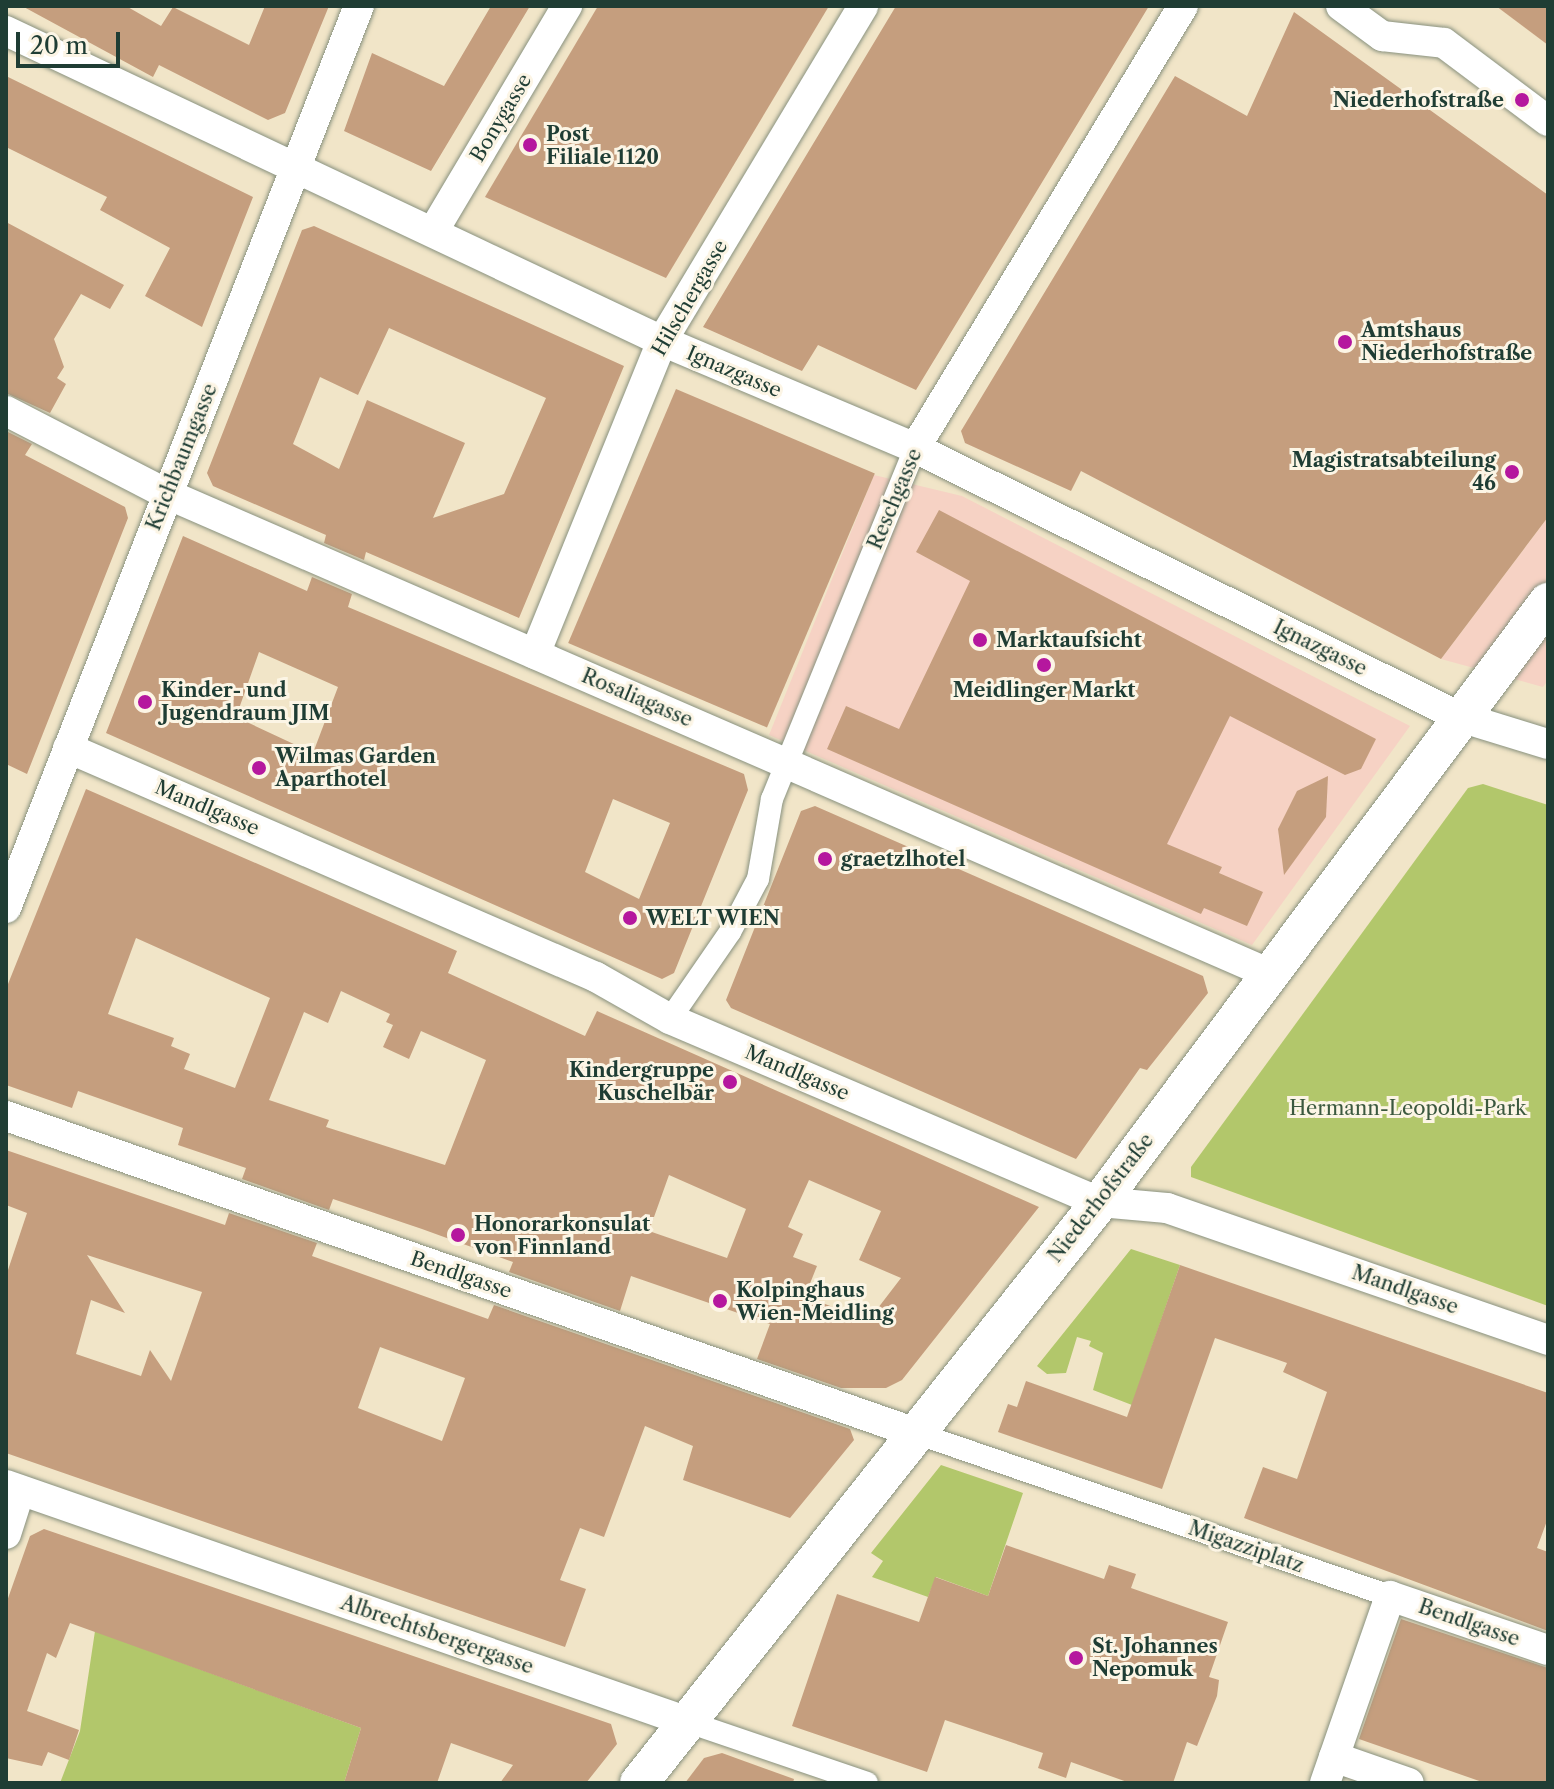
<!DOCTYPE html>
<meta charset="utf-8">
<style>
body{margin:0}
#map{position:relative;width:1554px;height:1789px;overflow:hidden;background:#f1e5c8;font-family:"Libre Caslon Text",serif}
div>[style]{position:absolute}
.built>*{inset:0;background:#f6d2c4}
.green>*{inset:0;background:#b2c76b}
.building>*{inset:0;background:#c59e7e;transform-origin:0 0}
.roads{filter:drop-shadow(0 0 2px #88917e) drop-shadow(0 0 2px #88917e)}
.pedestrian>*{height:22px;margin:-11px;padding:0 11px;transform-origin:11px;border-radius:11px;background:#fff}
.minor>*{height:30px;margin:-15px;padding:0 15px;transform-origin:15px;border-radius:15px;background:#fff}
.tertiary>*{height:38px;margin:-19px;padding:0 19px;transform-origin:19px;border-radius:19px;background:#fff}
.dots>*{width:22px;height:22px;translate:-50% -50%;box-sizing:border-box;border:4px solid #fcf5e5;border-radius:50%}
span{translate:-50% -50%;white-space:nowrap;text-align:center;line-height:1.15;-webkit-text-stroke:6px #fcf5e5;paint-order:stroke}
.poi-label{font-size:20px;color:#1f3d34;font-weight:700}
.right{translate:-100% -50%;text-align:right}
.left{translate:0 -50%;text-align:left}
.street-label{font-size:20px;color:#1f3d34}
.park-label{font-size:20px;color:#3c593f}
.frame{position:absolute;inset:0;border:8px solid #1f3d34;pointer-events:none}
.scale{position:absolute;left:16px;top:32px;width:104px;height:36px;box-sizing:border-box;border:4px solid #1f3d34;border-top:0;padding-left:10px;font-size:24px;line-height:28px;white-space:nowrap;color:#1f3d34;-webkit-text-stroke:6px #fcf5e5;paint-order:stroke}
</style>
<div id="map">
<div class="built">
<div style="clip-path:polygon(874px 475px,962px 496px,1410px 726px,1252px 945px,769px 735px)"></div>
<div style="clip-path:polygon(1548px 517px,1548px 680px,1543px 687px,1441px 659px)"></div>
</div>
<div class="green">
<div style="clip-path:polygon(1483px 784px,1548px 805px,1548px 1306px,1191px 1177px,1191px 1167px,1468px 788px)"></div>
<div style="clip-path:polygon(1131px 1249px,1180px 1265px,1132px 1405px,1093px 1390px,1103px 1353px,1089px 1346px,1091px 1341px,1077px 1337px,1066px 1373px,1047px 1374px,1037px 1366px)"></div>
<div style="clip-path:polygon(941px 1465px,1023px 1493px,988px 1596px,936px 1577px,928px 1597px,872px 1577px,883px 1561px,871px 1553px)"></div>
<div style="clip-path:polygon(95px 1631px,361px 1728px,344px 1783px,60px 1783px,80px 1731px)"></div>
</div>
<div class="building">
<div style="clip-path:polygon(22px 6px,126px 6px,161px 26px,173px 7px,249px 45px,265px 6px,329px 6px,285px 113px,268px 120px,159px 65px,153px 77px)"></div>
<div style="clip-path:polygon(491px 6px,530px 6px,431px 171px,344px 131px,372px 53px,444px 86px)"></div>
<div style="clip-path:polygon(598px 6px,829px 6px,666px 278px,485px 197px)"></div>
<div style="clip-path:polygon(896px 6px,1149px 6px,916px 390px,818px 345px,802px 371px,703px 327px)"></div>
<div style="clip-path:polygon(1496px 6px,1548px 6px,1548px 45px)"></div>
<div style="clip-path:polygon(1294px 12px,1548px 195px,1548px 517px,1441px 659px,1081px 471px,1071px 491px,965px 443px,961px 431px,1175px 76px,1247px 116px)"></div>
<div style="clip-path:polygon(6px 76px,253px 197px,202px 327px,145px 296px,170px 248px,100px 210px,107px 197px,6px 147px)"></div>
<div style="clip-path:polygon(6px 222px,124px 285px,110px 309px,81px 294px,54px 339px,64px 367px,57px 378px,66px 384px,50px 413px,6px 393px)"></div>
<div style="clip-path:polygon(evenodd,314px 226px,624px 366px,519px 618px,366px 552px,364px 560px,324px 543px,326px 535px,213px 486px,207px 473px,302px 230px,314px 226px,389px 328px,546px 398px,504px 494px,433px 518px,465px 443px,367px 400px,339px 469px,293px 444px,320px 377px,358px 395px,389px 328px)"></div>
<div style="left:676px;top:389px;width:216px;height:276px;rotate:23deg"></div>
<div style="clip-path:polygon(6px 431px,32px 444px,25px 455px,125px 507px,128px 518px,27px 774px,6px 764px)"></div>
<div style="clip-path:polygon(939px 510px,1376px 739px,1361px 769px,1345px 775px,1230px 716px,1167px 844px,1222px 867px,1219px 873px,1263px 892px,1247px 926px,1204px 908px,1201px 914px,827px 749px,846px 706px,899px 729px,970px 581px,916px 552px)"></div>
<div style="clip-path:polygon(evenodd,183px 536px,307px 591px,312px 577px,352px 594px,348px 607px,744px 774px,748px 790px,674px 973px,662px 979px,106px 733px,183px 536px,259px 652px,338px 687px,313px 753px,236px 717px,259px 652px,183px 536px,613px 799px,670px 823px,639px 899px,585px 872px,613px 799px)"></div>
<div style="clip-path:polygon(1328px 776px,1326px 817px,1284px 875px,1278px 829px,1297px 791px)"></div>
<div style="clip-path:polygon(evenodd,86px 789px,457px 951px,448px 973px,585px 1036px,597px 1011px,1039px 1207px,902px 1380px,886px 1388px,841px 1388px,757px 1359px,770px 1324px,631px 1276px,620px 1311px,509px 1272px,513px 1262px,422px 1229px,333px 1199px,329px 1210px,242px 1179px,246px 1168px,178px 1145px,183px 1128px,78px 1091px,72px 1108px,6px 1085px,6px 989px,86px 789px,136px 938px,270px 998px,235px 1088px,184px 1069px,190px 1054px,171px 1046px,174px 1038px,108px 1014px,136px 938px,86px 789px,341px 991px,390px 1014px,386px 1022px,393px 1025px,383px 1047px,409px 1059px,421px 1031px,486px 1060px,445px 1165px,326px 1127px,329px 1120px,269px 1100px,304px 1012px,328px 1023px,341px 991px,86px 789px,669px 1175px,746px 1209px,727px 1258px,649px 1231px,669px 1175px,86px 789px,809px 1180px,881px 1211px,859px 1260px,901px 1278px,868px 1321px,805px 1296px,817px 1266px,793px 1257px,803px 1234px,788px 1227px,809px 1180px)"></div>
<div style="clip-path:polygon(815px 806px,1203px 976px,1208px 993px,1147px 1070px,1140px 1068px,1076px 1159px,731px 1008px,726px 1000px,801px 811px)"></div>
<div style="clip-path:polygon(evenodd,6px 1150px,225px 1225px,229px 1213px,317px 1243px,312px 1256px,488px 1319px,494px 1305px,850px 1429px,854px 1440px,790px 1518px,683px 1480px,693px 1446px,645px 1426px,604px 1537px,580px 1528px,560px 1580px,586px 1589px,565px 1647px,6px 1453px,6px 1276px,27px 1213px,6px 1205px,6px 1150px,87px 1255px,202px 1292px,171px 1381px,150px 1350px,141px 1376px,76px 1354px,91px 1300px,125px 1313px,87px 1255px,6px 1150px,380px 1347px,465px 1378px,442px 1441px,358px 1408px,380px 1347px)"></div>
<div style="clip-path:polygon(1180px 1265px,1548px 1393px,1548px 1518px,1537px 1548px,1548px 1552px,1548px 1631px,1244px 1518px,1263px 1467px,1297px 1479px,1327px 1392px,1283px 1372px,1287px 1363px,1215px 1338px,1162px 1489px,998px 1432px,1008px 1404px,1017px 1407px,1026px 1381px,1127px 1417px)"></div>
<div style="clip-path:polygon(44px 1529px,611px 1724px,617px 1744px,586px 1783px,500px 1783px,513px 1765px,451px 1743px,437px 1783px,344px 1783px,361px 1728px,70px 1623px,56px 1658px,47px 1653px,27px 1711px,79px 1730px,69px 1760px,48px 1752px,42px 1766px,6px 1758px,6px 1604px,30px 1536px)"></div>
<div style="clip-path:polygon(1006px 1545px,1104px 1579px,1109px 1565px,1136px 1574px,1131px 1588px,1228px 1622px,1209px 1677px,1219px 1680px,1217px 1696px,1197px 1746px,1187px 1742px,1173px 1783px,1130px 1783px,1071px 1762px,1066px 1778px,1038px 1768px,1043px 1753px,945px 1720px,927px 1772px,792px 1726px,837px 1594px,919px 1622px,935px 1577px,988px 1596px)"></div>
<div style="clip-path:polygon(1401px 1619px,1548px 1668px,1548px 1783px,1485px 1783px,1359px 1739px)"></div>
<div style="clip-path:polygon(722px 1753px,794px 1779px,793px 1783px,685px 1783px,704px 1758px)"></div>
</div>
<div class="roads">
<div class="pedestrian">
<div style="left:670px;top:1019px;width:106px;rotate:-55.4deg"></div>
<div style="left:730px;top:932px;width:60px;rotate:-62.2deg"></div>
<div style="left:758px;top:879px;width:81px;rotate:-80.1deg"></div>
<div style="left:772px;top:799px;width:379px;rotate:-67.8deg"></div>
<div style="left:916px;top:1433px;width:501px;rotate:18.98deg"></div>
<div style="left:688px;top:1722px;width:189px;rotate:18.8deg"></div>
</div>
<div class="minor">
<div style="left:1341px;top:6px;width:51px;rotate:36.2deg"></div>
<div style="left:1382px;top:36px;width:62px;rotate:6.4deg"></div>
<div style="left:1444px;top:43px;width:130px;rotate:36.9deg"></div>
<div style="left:6px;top:31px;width:726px;rotate:25.29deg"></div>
<div style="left:662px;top:341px;width:275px;rotate:22.9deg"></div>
<div style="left:915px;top:448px;width:608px;rotate:26.27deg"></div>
<div style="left:1460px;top:717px;width:92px;rotate:17.1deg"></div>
<div style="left:434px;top:230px;width:261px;rotate:-59.3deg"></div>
<div style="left:6px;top:411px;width:181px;rotate:27.3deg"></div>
<div style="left:167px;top:494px;width:1205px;rotate:23.52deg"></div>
<div style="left:915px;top:448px;width:517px;rotate:-58.77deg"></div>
<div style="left:535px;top:654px;width:338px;rotate:-67.9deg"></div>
<div style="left:662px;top:341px;width:391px;rotate:-59deg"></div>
<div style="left:68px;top:748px;width:576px;rotate:23.45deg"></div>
<div style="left:596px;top:977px;width:85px;rotate:29.6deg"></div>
<div style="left:670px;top:1019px;width:467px;rotate:23.1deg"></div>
<div style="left:1100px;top:1202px;width:67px;rotate:5.1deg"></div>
<div style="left:1167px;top:1208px;width:403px;rotate:19.1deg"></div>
<div style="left:6px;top:908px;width:969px;rotate:-68.63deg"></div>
<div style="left:6px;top:1116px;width:964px;rotate:19.21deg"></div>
<div style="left:6px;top:1485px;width:722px;rotate:19.16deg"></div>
<div style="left:6px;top:1534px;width:46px;rotate:-72.3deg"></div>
<div style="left:1334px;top:1757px;width:79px;rotate:19.1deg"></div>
<div style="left:1325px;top:1783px;width:198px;rotate:-70.8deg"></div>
<div style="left:1390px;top:1596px;width:167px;rotate:18.9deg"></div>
</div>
<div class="tertiary">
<div style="left:639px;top:1783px;width:742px;rotate:-51.57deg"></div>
<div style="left:1100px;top:1202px;width:749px;rotate:-53.25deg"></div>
</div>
</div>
<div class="dots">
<div style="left:1522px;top:100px;background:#b5179e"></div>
<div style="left:530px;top:145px;background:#b5179e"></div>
<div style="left:1345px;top:342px;background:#b5179e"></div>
<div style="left:1512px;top:472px;background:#b5179e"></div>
<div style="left:980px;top:640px;background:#b5179e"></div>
<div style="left:1044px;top:665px;background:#b5179e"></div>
<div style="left:145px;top:702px;background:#b5179e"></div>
<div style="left:259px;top:768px;background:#b5179e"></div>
<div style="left:825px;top:859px;background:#b5179e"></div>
<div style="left:630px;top:918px;background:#b5179e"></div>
<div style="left:730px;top:1082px;background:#b5179e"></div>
<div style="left:458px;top:1235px;background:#b5179e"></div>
<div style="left:720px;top:1301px;background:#b5179e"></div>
<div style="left:1076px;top:1658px;background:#b5179e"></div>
</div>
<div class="poi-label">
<span class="right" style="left:1504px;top:100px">Niederhofstraße</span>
<span class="left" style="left:546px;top:146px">Post<br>Filiale 1120</span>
<span class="left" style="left:1361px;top:342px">Amtshaus<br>Niederhofstraße</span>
<span class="right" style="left:1496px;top:472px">Magistratsabteilung<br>46</span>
<span class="left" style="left:996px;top:640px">Marktaufsicht</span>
<span class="left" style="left:161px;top:702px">Kinder- und<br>Jugendraum JIM</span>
<span style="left:1044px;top:690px">Meidlinger Markt</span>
<span class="left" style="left:275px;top:768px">Wilmas Garden<br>Aparthotel</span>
<span class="left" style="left:841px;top:859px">graetzlhotel</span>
<span class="left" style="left:646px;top:918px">WELT WIEN</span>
<span class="right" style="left:714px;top:1082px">Kindergruppe<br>Kuschelbär</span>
<span class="left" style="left:474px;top:1236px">Honorarkonsulat<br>von Finnland</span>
<span class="left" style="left:736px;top:1302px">Kolpinghaus<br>Wien-Meidling</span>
<span class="left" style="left:1092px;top:1658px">St. Johannes<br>Nepomuk</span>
</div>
<div class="street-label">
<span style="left:501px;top:118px;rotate:-59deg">Bonygasse</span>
<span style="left:690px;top:298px;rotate:-60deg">Hilschergasse</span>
<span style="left:734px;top:372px;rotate:23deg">Ignazgasse</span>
<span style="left:182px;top:457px;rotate:-68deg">Krichbaumgasse</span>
<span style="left:895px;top:499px;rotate:-67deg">Reschgasse</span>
<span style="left:1320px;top:648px;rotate:26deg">Ignazgasse</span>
<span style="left:637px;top:698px;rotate:23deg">Rosaliagasse</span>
<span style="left:207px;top:808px;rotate:23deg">Mandlgasse</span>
<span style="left:797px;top:1073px;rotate:23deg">Mandlgasse</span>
<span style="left:1101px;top:1198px;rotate:-52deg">Niederhofstraße</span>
<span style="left:461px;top:1275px;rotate:19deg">Bendlgasse</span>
<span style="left:1405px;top:1290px;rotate:19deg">Mandlgasse</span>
<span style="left:1246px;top:1547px;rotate:19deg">Migazziplatz</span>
<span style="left:1469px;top:1623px;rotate:19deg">Bendlgasse</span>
<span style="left:437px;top:1635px;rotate:19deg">Albrechtsbergergasse</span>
</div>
<div class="park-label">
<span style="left:1408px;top:1108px">Hermann-Leopoldi-Park</span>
</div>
<div class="frame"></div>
<div class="scale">20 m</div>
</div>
